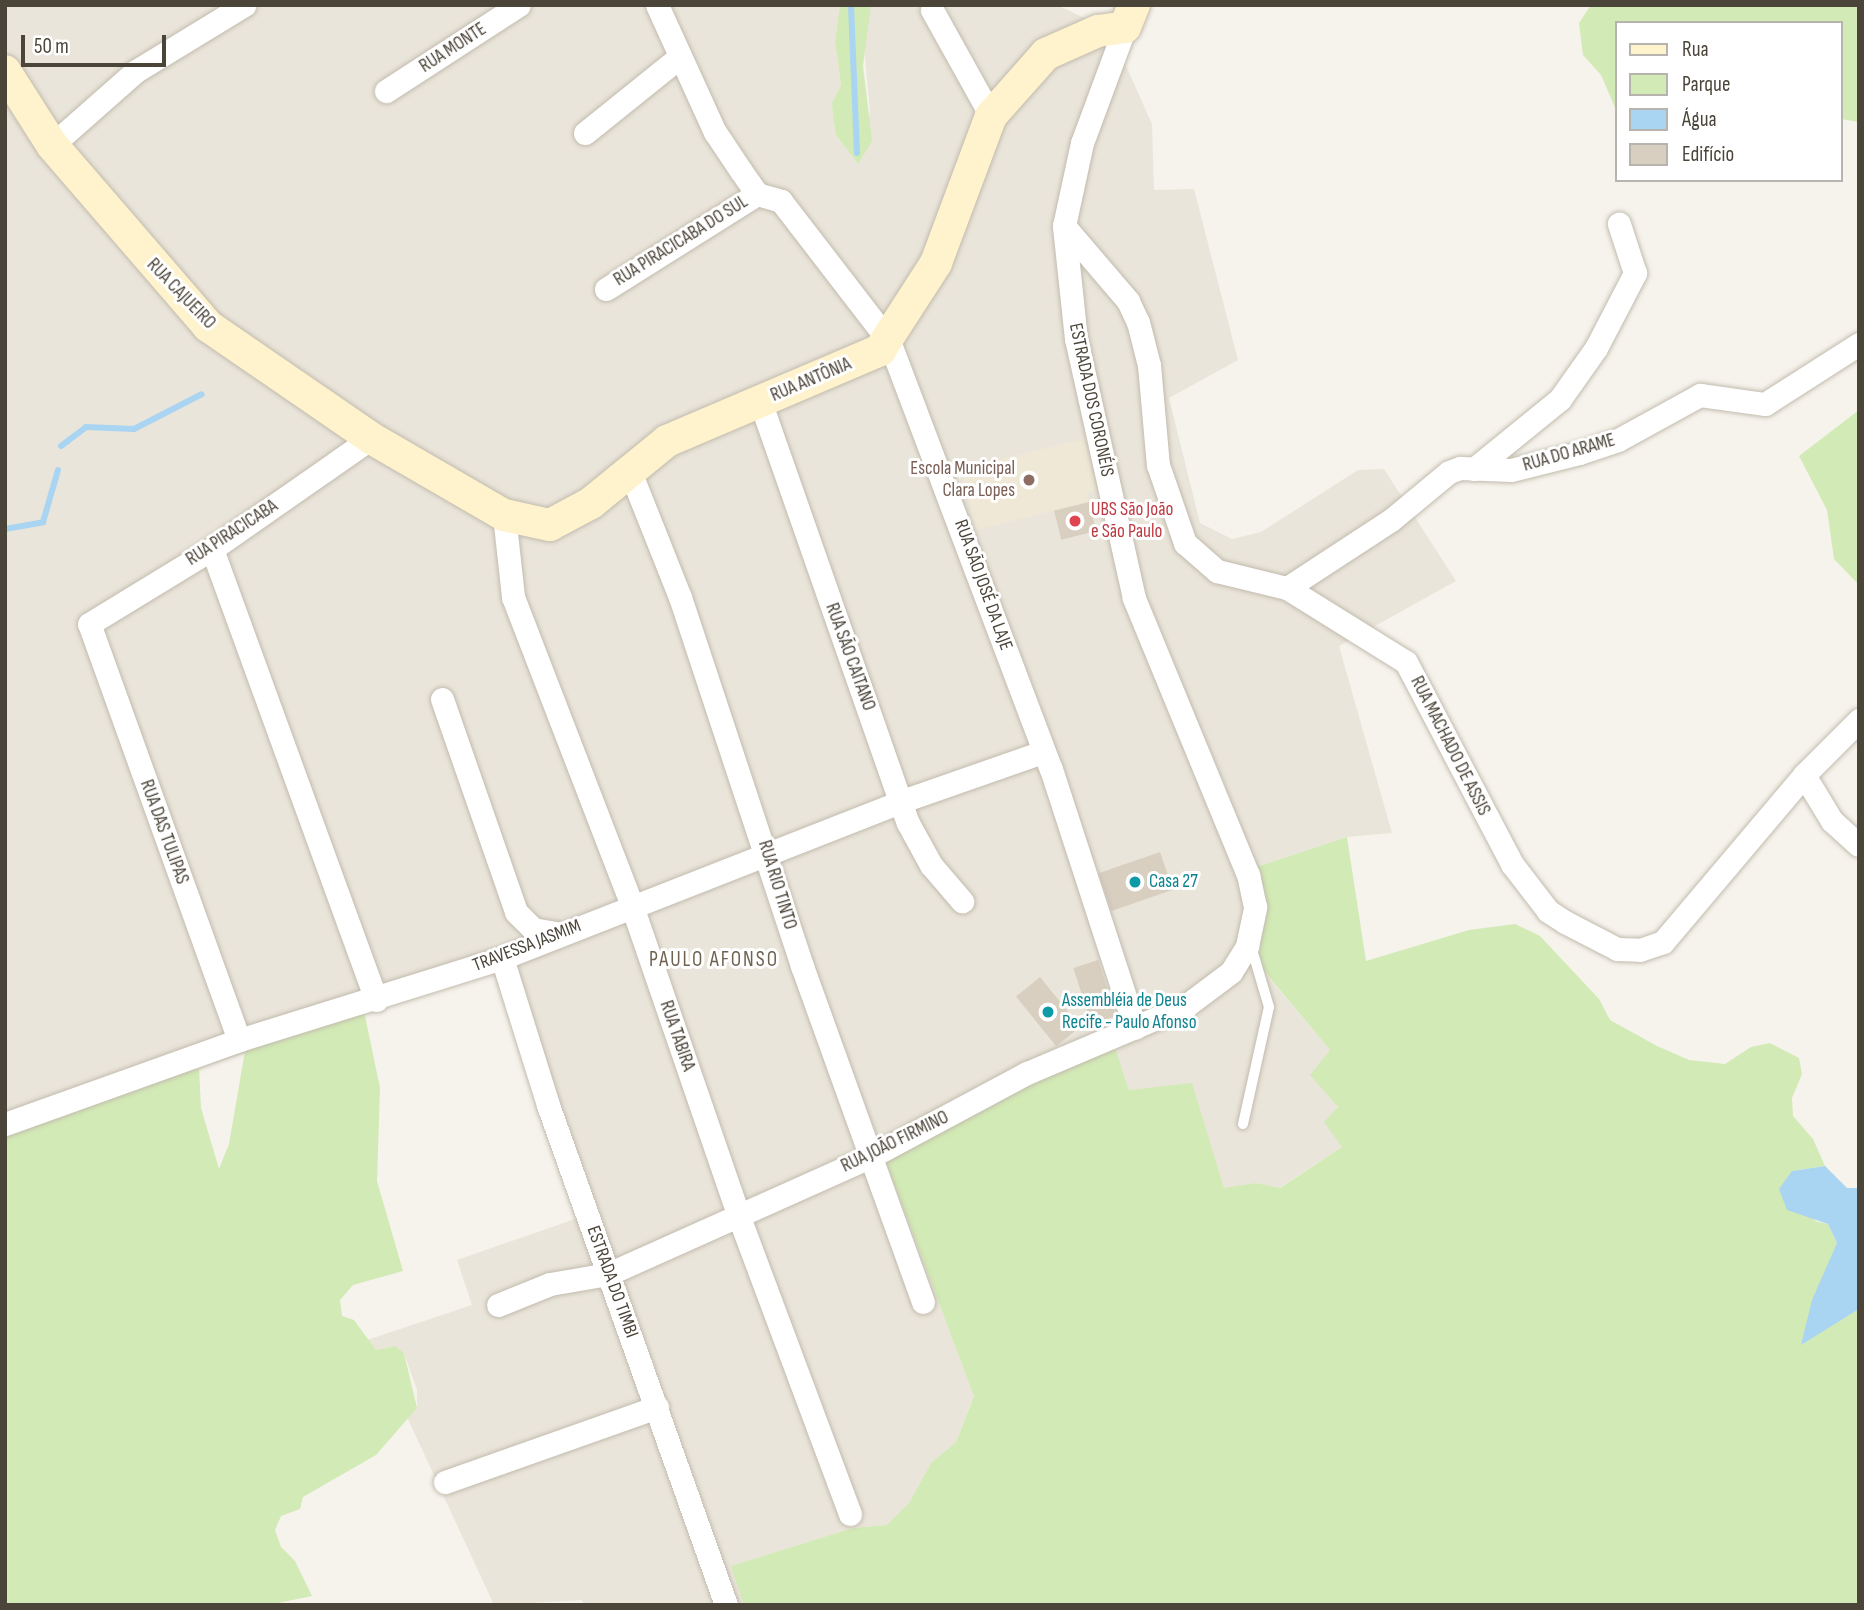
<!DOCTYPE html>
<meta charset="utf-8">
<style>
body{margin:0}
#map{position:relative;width:1864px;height:1610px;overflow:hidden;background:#f6f3ec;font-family:"Sofia Sans Condensed",sans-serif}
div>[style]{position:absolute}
.residential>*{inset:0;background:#eae5da}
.education>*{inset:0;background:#efe8d6}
.green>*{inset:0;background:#d2eab5}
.water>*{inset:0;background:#a9d4f2}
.stream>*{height:6px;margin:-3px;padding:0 3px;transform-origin:3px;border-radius:3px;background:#a9d4f2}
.building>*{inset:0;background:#d8cfc1;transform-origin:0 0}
.roads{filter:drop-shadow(0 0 2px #c2bbae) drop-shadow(0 0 2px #c2bbae)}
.lane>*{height:10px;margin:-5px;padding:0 5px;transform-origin:5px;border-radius:5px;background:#fff}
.street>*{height:23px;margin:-11.5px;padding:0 11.5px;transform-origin:11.5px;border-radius:11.5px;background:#fff}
.secondary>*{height:32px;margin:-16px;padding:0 16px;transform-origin:16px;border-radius:16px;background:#fff3cd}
.dots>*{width:19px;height:19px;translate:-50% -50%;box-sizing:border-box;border:4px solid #fff;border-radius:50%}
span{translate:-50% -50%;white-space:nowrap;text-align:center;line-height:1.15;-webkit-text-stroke:6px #fff;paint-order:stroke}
.street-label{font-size:19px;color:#4b4439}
.education-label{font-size:19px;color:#785e54}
.right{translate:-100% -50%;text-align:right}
.health-label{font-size:19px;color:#be3a42}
.left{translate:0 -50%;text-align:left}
.culture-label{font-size:19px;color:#0d838f}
.neighbourhood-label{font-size:21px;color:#6e6250;letter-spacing:2px}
.frame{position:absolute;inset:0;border:7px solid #4b4439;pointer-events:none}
.legend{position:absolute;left:1615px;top:21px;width:228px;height:161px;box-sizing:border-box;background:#fff;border:2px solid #b7b4b0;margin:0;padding:9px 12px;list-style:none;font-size:21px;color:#4b4439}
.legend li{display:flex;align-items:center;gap:14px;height:35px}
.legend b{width:35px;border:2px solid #b7b4b0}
.scale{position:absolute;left:21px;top:35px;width:145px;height:32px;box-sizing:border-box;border:4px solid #4b4439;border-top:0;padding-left:9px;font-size:21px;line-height:24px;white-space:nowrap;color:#4b4439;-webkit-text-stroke:5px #fff;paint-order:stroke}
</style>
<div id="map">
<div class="residential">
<div style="clip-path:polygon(5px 5px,840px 5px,835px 42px,841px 85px,832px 103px,833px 118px,836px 135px,858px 164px,870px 112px,863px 34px,871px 5px,1057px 5px,1110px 30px,1152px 124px,1154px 190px,1194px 189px,1238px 360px,1169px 398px,1200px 523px,1232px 539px,1261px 532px,1358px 470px,1384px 469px,1456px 581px,1339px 646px,1392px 833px,1347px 837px,1256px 867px,1265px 923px,1255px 961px,1330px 1050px,1342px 1147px,1279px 1188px,1256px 1183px,1224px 1189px,1192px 1084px,1129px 1090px,1114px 1046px,884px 1158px,974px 1395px,956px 1442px,931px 1463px,909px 1503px,887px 1525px,853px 1528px,732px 1566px,744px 1605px,584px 1605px,582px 1600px,494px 1605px,407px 1417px,417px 1408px,417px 1390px,404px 1353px,395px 1346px,376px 1350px,367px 1340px,472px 1305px,457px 1260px,578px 1218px,493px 970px,5px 1134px)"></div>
</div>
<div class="education">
<div style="clip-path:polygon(1084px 439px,1097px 490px,1087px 493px,1089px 502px,976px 530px,961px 469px)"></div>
</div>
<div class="green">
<div style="clip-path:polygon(840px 5px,871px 5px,863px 66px,872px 141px,858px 164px,836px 135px,833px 118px,832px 103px,841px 85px,835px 42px)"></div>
<div style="clip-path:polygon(1591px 5px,1859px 5px,1859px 122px,1841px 119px,1841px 23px,1617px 23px,1617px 112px,1601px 75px,1583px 55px,1579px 23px)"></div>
<div style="clip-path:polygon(1859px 410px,1859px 585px,1834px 559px,1827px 510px,1799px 456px)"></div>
<div style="clip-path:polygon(1347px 837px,1366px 961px,1469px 930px,1515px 924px,1540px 936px,1599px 999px,1610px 1020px,1657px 1046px,1689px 1060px,1725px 1064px,1751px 1047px,1770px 1043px,1799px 1058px,1802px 1074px,1792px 1098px,1793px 1116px,1813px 1139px,1825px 1166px,1792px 1171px,1815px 1221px,1828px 1224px,1837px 1243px,1801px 1344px,1859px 1309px,1859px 1605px,744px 1605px,731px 1566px,853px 1528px,887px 1525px,909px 1503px,931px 1463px,956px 1442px,974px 1396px,884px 1157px,1114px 1045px,1129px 1090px,1192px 1083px,1224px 1188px,1256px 1183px,1280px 1188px,1342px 1147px,1324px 1122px,1338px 1107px,1310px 1075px,1330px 1050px,1255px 960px,1265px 923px,1256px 867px)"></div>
<div style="clip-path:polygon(364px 1011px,380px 1088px,377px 1181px,403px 1271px,353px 1285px,340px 1300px,342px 1316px,354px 1320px,376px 1350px,395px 1346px,404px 1353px,417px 1408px,376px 1455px,303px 1497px,300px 1509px,281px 1516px,275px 1530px,281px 1547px,295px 1561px,312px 1596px,268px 1605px,5px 1605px,5px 1134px,199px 1068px,201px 1108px,219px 1169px,229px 1144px,245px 1051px)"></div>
</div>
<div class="water">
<div style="clip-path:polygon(1825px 1166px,1847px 1188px,1859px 1188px,1859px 1309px,1801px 1345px,1812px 1300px,1837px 1243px,1828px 1224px,1787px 1210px,1779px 1189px,1792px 1171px)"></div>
</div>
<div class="stream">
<div style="left:851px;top:5px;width:148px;rotate:87.7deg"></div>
<div style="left:61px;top:446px;width:31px;rotate:-37deg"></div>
<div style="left:86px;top:427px;width:48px;rotate:2.4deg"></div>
<div style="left:134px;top:429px;width:76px;rotate:-27.2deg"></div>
<div style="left:5px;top:529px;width:39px;rotate:-10deg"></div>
<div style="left:43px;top:522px;width:54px;rotate:-73.9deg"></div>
</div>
<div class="building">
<div style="left:1089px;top:502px;width:30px;height:36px;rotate:76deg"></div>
<div style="left:1160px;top:852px;width:40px;height:65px;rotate:71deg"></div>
<div style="left:1098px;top:960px;width:59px;height:26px;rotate:72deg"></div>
<div style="left:1040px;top:977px;width:64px;height:31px;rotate:51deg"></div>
</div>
<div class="roads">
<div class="lane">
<div style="left:1243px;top:1124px;width:120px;rotate:-77.5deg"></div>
<div style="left:1269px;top:1007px;width:67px;rotate:-106.5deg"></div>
</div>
<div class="street">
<div style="left:657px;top:5px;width:140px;rotate:65.5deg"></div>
<div style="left:715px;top:132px;width:47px;rotate:56.3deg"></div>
<div style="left:741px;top:171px;width:28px;rotate:55deg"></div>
<div style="left:757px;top:194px;width:25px;rotate:16deg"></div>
<div style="left:781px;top:201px;width:177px;rotate:52.4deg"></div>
<div style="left:889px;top:341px;width:458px;rotate:69.3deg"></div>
<div style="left:1051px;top:769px;width:272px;rotate:72deg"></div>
<div style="left:932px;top:10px;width:121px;rotate:60.9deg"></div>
<div style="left:386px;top:91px;width:158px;rotate:-32.9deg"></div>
<div style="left:585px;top:133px;width:118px;rotate:-38.8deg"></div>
<div style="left:52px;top:145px;width:112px;rotate:-41.4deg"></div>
<div style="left:136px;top:71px;width:127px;rotate:-31.4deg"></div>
<div style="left:1064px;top:226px;width:99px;rotate:49.5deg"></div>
<div style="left:1128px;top:301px;width:23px;rotate:65deg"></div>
<div style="left:1138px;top:322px;width:44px;rotate:75.7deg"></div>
<div style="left:1149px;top:365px;width:100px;rotate:84.9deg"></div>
<div style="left:1158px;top:465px;width:83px;rotate:70.9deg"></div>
<div style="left:1185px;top:543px;width:43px;rotate:41.2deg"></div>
<div style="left:1217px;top:571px;width:72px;rotate:13.7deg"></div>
<div style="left:1287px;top:588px;width:140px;rotate:31.9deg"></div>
<div style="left:1406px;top:662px;width:228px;rotate:62.3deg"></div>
<div style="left:1512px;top:864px;width:59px;rotate:52.5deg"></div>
<div style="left:1548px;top:911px;width:20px;rotate:33deg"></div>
<div style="left:1565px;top:922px;width:59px;rotate:27.4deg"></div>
<div style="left:1617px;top:949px;width:23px;rotate:2deg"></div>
<div style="left:1640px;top:950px;width:24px;rotate:-19deg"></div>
<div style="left:1663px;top:942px;width:219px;rotate:-49.8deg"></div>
<div style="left:1804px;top:775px;width:78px;rotate:-45deg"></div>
<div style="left:606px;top:289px;width:178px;rotate:-32.2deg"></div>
<div style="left:760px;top:401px;width:447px;rotate:70.7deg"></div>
<div style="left:908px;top:823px;width:48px;rotate:61.3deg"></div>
<div style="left:931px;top:865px;width:48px;rotate:49.3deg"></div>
<div style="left:629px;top:469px;width:138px;rotate:68.3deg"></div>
<div style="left:680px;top:597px;width:389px;rotate:71.7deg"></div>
<div style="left:802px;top:966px;width:357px;rotate:70.2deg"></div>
<div style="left:1474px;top:469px;width:111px;rotate:-39.1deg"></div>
<div style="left:1560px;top:399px;width:62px;rotate:-54.8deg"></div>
<div style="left:1596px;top:348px;width:85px;rotate:-62.5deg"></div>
<div style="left:1635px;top:273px;width:52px;rotate:-108.1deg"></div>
<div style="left:504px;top:515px;width:82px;rotate:83.7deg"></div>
<div style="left:513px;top:597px;width:331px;rotate:68.9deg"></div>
<div style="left:632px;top:906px;width:329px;rotate:71deg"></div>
<div style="left:739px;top:1217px;width:317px;rotate:69.5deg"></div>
<div style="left:212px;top:549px;width:480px;rotate:70deg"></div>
<div style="left:1287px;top:588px;width:124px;rotate:-33.2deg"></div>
<div style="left:1391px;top:520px;width:75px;rotate:-39.6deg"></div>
<div style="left:1449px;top:472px;width:12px;rotate:-20deg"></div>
<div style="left:1460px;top:468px;width:51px;rotate:2.2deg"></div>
<div style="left:1511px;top:470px;width:70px;rotate:-14deg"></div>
<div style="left:1579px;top:453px;width:41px;rotate:-18.4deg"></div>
<div style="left:1618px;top:440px;width:94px;rotate:-28.8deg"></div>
<div style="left:1700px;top:395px;width:66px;rotate:7.9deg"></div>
<div style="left:1765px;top:404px;width:112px;rotate:-32.6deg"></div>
<div style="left:442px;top:699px;width:225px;rotate:70.8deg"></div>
<div style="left:516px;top:912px;width:24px;rotate:45deg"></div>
<div style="left:533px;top:929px;width:29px;rotate:10deg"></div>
<div style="left:1804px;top:775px;width:54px;rotate:58.7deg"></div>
<div style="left:1832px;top:821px;width:36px;rotate:42deg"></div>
<div style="left:502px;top:958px;width:154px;rotate:72.6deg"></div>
<div style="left:548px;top:1105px;width:531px;rotate:70.4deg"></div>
<div style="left:239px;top:1040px;width:442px;rotate:-109.8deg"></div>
<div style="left:89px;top:624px;width:144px;rotate:-31.4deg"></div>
<div style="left:212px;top:549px;width:194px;rotate:-34.9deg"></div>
<div style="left:5px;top:1124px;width:249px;rotate:-19.7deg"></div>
<div style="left:239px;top:1040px;width:275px;rotate:-17.3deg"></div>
<div style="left:502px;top:958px;width:430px;rotate:-21.4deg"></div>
<div style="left:902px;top:801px;width:149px;rotate:-19.2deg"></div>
<div style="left:498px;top:1305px;width:56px;rotate:-22deg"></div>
<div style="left:550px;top:1284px;width:59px;rotate:-9.8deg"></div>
<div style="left:608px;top:1274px;width:289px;rotate:-24.1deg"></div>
<div style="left:872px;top:1156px;width:176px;rotate:-28.2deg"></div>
<div style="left:1027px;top:1073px;width:174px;rotate:-23deg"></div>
<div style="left:1187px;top:1005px;width:55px;rotate:-36.9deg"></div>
<div style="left:1231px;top:972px;width:31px;rotate:-58deg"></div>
<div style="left:1247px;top:946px;width:40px;rotate:-78deg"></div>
<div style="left:1255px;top:907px;width:33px;rotate:-102deg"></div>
<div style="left:1248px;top:875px;width:300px;rotate:-112.4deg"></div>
<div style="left:1134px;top:598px;width:265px;rotate:-102.6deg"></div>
<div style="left:1076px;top:339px;width:114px;rotate:-96.1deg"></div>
<div style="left:1064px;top:226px;width:85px;rotate:-77.8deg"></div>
<div style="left:1082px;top:143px;width:124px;rotate:-69.7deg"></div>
<div style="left:445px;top:1482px;width:225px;rotate:-19.5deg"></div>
</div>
<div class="secondary">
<div style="left:5px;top:71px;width:88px;rotate:57.6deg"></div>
<div style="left:52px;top:145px;width:239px;rotate:49.2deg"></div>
<div style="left:208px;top:326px;width:198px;rotate:34.5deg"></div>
<div style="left:371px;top:438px;width:154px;rotate:30.1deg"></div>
<div style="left:504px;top:515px;width:47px;rotate:12.3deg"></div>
<div style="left:550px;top:525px;width:47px;rotate:-28.2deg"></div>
<div style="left:591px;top:503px;width:98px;rotate:-39.2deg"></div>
<div style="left:667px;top:441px;width:232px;rotate:-23.1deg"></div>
<div style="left:880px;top:350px;width:103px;rotate:-57.2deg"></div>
<div style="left:936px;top:263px;width:157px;rotate:-69.5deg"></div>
<div style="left:991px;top:116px;width:83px;rotate:-48.4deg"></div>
<div style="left:1046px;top:54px;width:57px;rotate:-23.9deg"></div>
<div style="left:1098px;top:31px;width:27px;rotate:-8deg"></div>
<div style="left:1125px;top:27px;width:24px;rotate:-68deg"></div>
</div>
</div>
<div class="dots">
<div style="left:1029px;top:480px;background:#8d6e63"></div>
<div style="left:1075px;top:521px;background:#e0444e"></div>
<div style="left:1135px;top:882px;background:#0f9aa8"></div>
<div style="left:1048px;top:1012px;background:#0f9aa8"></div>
</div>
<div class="street-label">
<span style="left:453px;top:48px;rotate:-33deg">RUA MONTE</span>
<span style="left:681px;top:241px;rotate:-32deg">RUA PIRACICABA DO SUL</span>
<span style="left:181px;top:294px;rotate:46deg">RUA CAJUEIRO</span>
<span style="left:811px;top:380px;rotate:-23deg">RUA ANTÔNIA</span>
<span style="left:1091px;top:400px;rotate:78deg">ESTRADA DOS CORONÉIS</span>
<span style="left:1569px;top:453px;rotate:-16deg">RUA DO ARAME</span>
<span style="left:232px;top:533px;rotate:-33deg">RUA PIRACICABA</span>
<span style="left:983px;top:585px;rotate:70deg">RUA SÃO JOSÉ DA LAJE</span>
<span style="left:850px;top:657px;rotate:70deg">RUA SÃO CAITANO</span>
<span style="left:1450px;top:746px;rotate:63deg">RUA MACHADO DE ASSIS</span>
<span style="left:164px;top:832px;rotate:70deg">RUA DAS TULIPAS</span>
<span style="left:777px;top:885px;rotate:73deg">RUA RIO TINTO</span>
<span style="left:527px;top:946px;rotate:-21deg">TRAVESSA JASMIM</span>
<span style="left:677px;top:1036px;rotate:71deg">RUA TABIRA</span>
<span style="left:895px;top:1142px;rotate:-26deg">RUA JOÃO FIRMINO</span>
<span style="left:612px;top:1282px;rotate:70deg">ESTRADA DO TIMBI</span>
</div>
<div class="education-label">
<span class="right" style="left:1015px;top:480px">Escola Municipal<br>Clara Lopes</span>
</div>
<div class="health-label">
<span class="left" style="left:1091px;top:521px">UBS São João<br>e São Paulo</span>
</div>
<div class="culture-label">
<span class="left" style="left:1149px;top:882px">Casa 27</span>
<span class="left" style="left:1062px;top:1012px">Assembléia de Deus<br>Recife - Paulo Afonso</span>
</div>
<div class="neighbourhood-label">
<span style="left:714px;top:960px">PAULO AFONSO</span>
</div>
<div class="frame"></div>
<ul class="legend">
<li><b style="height:9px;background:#fff3cd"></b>Rua</li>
<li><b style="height:19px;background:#d2eab5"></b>Parque</li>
<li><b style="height:19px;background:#a9d4f2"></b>Água</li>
<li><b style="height:19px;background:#d8cfc1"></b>Edifício</li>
</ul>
<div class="scale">50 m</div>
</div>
